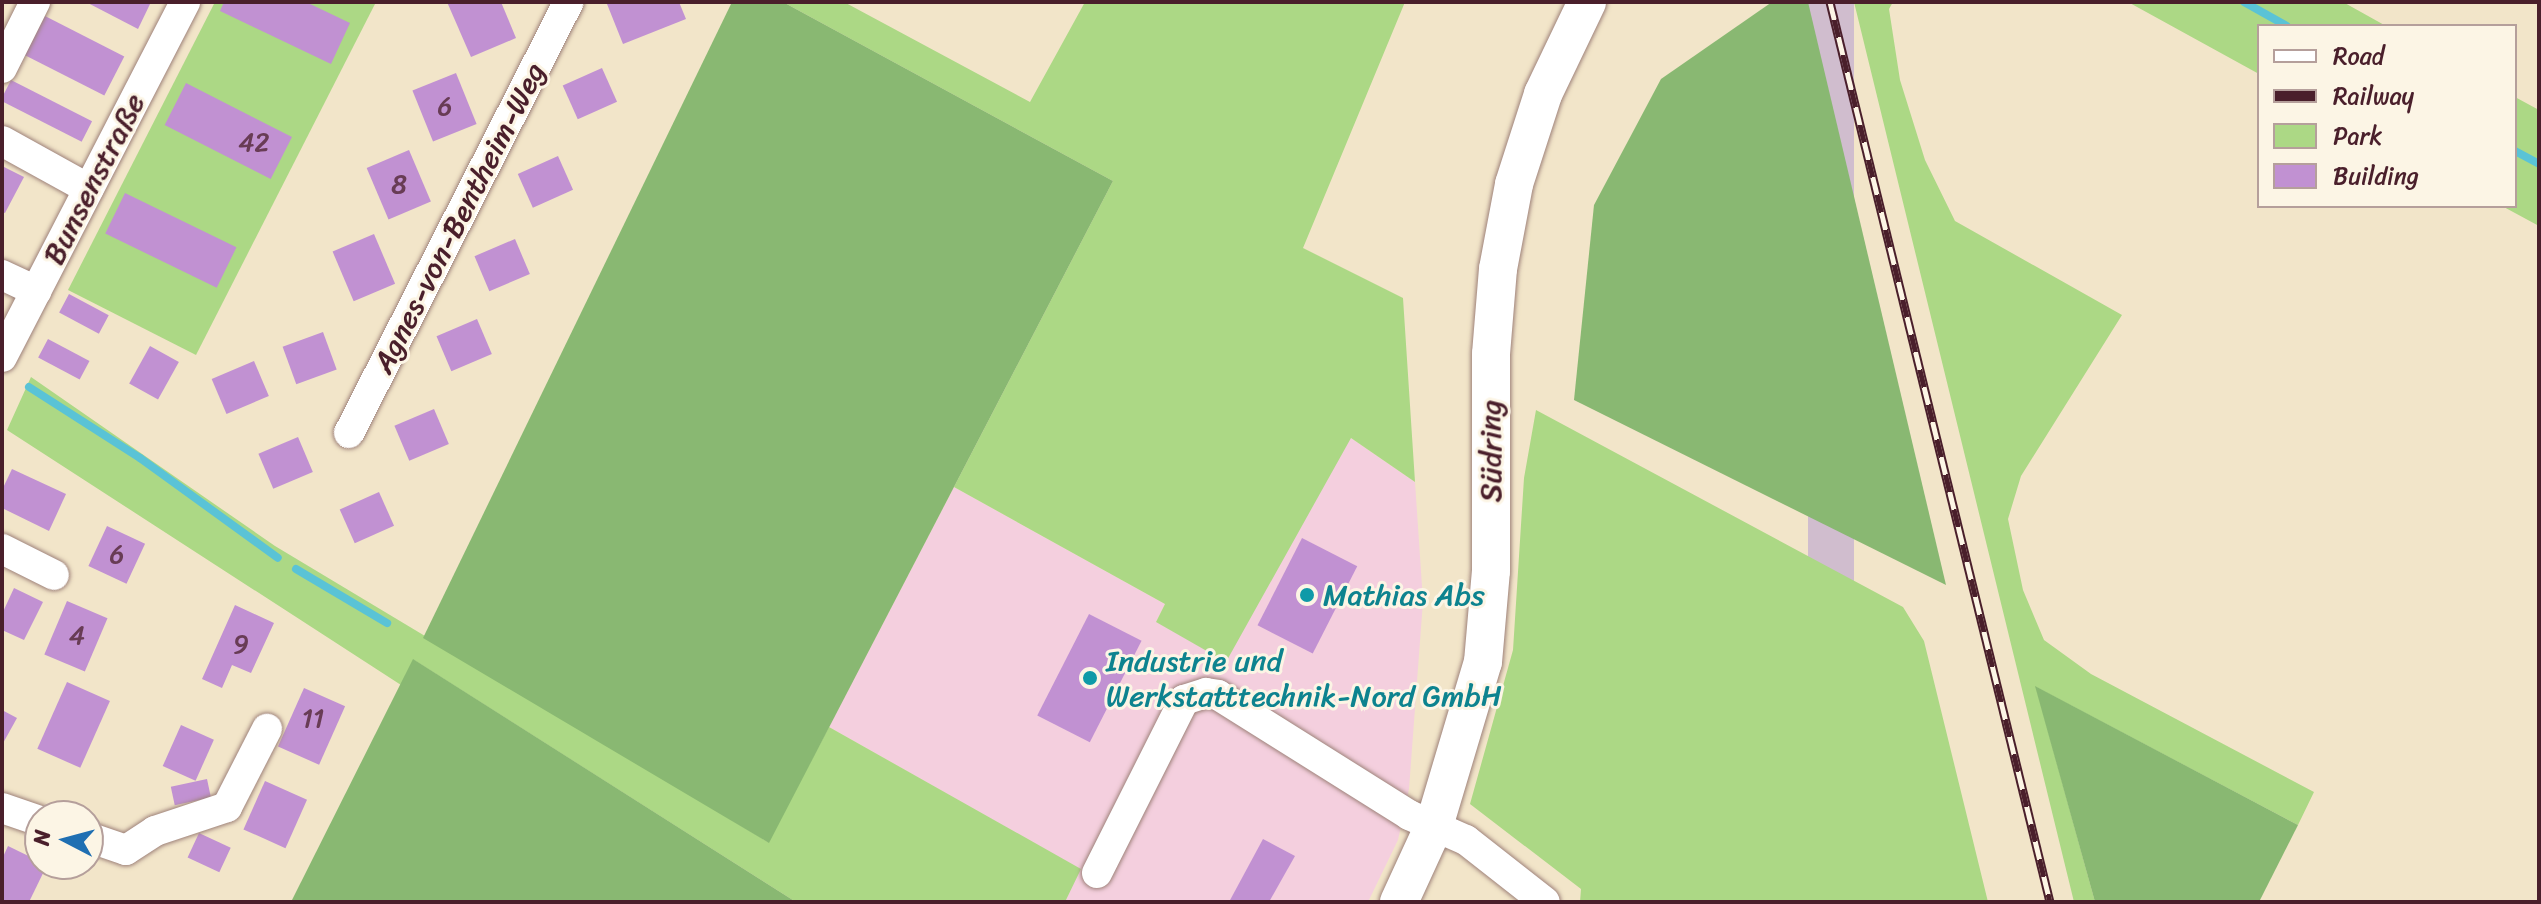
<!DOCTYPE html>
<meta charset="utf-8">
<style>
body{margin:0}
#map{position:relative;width:2541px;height:904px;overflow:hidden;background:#f2e5c9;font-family:Sriracha,sans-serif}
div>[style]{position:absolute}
.built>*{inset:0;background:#f4cfde}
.industrial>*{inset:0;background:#d0bdce;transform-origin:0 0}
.green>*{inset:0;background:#acd885}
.forest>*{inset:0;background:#89b872}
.stream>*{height:8px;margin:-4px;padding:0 4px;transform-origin:4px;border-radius:4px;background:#5ac3d6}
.building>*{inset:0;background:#c191d2;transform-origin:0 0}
.roads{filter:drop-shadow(0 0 2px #9e827a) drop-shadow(0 0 2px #9e827a)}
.minor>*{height:30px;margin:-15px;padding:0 15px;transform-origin:15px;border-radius:15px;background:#fff}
.major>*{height:38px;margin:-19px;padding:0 19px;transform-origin:19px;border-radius:19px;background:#fff}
.rail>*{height:9px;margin-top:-4.5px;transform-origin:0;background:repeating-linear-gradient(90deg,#fcf5e5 0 18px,#4a1f2b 0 36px);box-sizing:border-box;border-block:2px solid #4a1f2b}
.dots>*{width:22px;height:22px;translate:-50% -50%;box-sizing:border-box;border:4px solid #fcf5e5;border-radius:50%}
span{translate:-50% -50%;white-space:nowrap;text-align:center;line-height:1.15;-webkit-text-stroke:6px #fcf5e5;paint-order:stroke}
.number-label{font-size:26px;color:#683c55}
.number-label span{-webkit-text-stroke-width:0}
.street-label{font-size:30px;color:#4a1f2b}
.culture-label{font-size:30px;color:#0d838f}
.left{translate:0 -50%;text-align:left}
.frame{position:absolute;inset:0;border:4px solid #4a1f2b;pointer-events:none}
.legend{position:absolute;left:2257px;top:24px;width:260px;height:184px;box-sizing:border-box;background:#fcf5e5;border:2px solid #b59f9b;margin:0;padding:10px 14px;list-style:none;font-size:24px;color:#4a1f2b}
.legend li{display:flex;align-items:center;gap:16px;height:40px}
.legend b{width:40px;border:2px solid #b59f9b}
.north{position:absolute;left:24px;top:800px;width:80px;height:80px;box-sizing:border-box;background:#fcf5e5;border:2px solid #b59f9b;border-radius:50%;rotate:276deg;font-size:22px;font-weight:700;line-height:32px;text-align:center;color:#4a1f2b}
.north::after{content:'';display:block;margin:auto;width:28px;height:36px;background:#1f6fb2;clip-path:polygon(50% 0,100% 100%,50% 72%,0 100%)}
</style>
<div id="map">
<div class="built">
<div style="clip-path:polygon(1351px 438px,1415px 482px,1423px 601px,1409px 789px,1398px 840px,1368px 902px,1065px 902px,1080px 869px,829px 727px,954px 487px,1165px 604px,1156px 622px)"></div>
</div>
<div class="industrial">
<div style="left:1808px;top:2px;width:46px;height:926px"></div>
</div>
<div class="green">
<div style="clip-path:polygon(215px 2px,376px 2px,196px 355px,68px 290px)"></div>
<div style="clip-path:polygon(783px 2px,844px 2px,1030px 102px,1085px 2px,1405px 2px,1303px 248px,1403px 298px,1415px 482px,1351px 438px,1226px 662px,1156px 622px,1165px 604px,954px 487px,1113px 181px)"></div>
<div style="clip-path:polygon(1854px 2px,1893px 2px,1889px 9px,1900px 80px,1925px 160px,1955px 221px,2122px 315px,2021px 476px,2008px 519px,2023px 590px,2044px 640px,2091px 674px,2314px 792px,2298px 825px,2036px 687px,2095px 902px,2074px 902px)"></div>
<div style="clip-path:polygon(2128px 2px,2343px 2px,2386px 26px,2259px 26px,2259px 74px)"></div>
<div style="clip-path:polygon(2515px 97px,2539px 110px,2539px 226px,2502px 206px,2515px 206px)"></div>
<div style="clip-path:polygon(31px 377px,275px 546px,768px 842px,829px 727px,1081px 869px,1065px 902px,796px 902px,414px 660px,401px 685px,7px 430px)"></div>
<div style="clip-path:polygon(1536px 410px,1903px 607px,1924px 641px,1988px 902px,1580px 902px,1581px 889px,1470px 804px,1513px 650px,1524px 478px)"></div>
</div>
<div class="forest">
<div style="clip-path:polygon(732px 2px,783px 2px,1113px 181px,769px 843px,423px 638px)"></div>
<div style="clip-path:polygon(1772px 2px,1808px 2px,1946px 585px,1574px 400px,1594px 205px,1661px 79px)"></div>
<div style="clip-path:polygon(413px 659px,796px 902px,291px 902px)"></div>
<div style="clip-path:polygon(2035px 686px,2298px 825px,2259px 902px,2095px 902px)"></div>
</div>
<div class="stream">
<div style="left:2244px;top:2px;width:49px;rotate:29.2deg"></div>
<div style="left:2515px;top:151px;width:27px;rotate:28deg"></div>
<div style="left:29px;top:387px;width:132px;rotate:32.6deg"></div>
<div style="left:140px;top:458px;width:170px;rotate:35.9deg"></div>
<div style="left:296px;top:569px;width:106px;rotate:30.7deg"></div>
</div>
<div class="building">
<div style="clip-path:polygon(86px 2px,151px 2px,138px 29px)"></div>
<div style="clip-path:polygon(224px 2px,306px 2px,350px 23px,331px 64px,220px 11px)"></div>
<div style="clip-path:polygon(447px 2px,501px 2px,516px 38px,471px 57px)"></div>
<div style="clip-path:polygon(613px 2px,679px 2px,686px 19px,623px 44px,607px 4px)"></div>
<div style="left:45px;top:16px;width:89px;height:44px;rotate:27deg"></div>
<div style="left:602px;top:68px;width:37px;height:43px;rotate:66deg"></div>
<div style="left:456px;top:73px;width:55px;height:47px;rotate:68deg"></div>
<div style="left:11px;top:80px;width:91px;height:23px;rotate:27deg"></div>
<div style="left:186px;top:83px;width:119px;height:47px;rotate:27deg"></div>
<div style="left:409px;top:150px;width:56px;height:46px;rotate:67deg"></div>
<div style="left:558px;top:156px;width:37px;height:44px;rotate:66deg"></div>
<div style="clip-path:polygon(2px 166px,24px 177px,5px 213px,2px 212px)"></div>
<div style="left:125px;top:193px;width:124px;height:45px;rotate:26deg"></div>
<div style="left:374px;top:234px;width:54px;height:45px;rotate:67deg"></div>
<div style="left:515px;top:239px;width:38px;height:44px;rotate:67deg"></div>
<div style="left:69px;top:294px;width:45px;height:21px;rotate:28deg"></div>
<div style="left:477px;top:319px;width:38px;height:44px;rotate:67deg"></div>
<div style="left:323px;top:332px;width:40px;height:43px;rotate:70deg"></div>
<div style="left:48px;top:339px;width:47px;height:21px;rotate:28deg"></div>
<div style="left:150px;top:346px;width:33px;height:43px;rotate:29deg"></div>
<div style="left:254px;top:361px;width:38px;height:46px;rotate:67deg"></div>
<div style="left:434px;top:409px;width:38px;height:43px;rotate:67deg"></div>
<div style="left:298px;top:437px;width:38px;height:43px;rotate:67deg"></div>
<div style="clip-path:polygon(12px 469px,66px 494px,49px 531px,2px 508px,2px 490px)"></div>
<div style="left:379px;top:492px;width:37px;height:43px;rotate:66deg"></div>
<div style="left:107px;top:526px;width:42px;height:44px;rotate:25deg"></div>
<div style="left:1302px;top:538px;width:62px;height:98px;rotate:27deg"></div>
<div style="clip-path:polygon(14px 588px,43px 602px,24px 640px,2px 630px,2px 614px)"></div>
<div style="left:67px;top:601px;width:44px;height:58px;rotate:23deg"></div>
<div style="clip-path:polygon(235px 605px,274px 623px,251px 673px,232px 665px,222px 688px,202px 679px)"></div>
<div style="left:1089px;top:614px;width:59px;height:114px;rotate:27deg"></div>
<div style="left:67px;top:682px;width:47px;height:73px;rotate:24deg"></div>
<div style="left:304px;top:688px;width:45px;height:64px;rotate:24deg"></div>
<div style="clip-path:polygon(2px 710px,17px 718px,2px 745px)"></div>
<div style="left:181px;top:725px;width:36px;height:45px;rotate:24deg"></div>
<div style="left:207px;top:779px;width:19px;height:37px;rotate:78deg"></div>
<div style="left:265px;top:781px;width:46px;height:53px;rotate:24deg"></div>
<div style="left:199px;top:833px;width:35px;height:27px;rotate:25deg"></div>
<div style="clip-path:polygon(1263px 839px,1295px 856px,1269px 902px,1229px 902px)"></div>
<div style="clip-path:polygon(8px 846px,47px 865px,29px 902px,2px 902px,2px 859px)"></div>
</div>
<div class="roads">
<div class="minor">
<div style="left:2px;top:68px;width:74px;rotate:-63.4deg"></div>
<div style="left:2px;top:141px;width:99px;rotate:28.9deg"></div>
<div style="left:2px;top:275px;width:38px;rotate:25deg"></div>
<div style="left:2px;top:357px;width:399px;rotate:-62.7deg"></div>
<div style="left:349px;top:433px;width:484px;rotate:-63deg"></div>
<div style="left:2px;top:549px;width:58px;rotate:26.6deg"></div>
<div style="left:2px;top:808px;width:40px;rotate:18.9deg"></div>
<div style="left:88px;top:837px;width:40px;rotate:18.9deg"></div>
<div style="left:126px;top:850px;width:35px;rotate:-33deg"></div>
<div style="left:155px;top:831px;width:76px;rotate:-18.4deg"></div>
<div style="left:227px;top:807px;width:88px;rotate:-62.9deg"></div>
<div style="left:1097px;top:873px;width:194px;rotate:-63.3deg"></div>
<div style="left:1184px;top:700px;width:23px;rotate:-18deg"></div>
<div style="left:1206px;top:693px;width:12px;rotate:9deg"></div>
<div style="left:1218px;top:695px;width:226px;rotate:32.1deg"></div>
<div style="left:1409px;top:815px;width:62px;rotate:23.7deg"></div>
<div style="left:1466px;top:840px;width:100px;rotate:38.1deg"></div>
</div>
<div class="major">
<div style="left:1399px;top:902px;width:84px;rotate:-65.3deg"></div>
<div style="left:1434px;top:826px;width:171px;rotate:-73.4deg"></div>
<div style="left:1483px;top:662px;width:91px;rotate:-85deg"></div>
<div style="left:1491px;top:571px;width:217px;rotate:-90deg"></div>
<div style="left:1491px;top:354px;width:85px;rotate:-85.3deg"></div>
<div style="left:1498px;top:269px;width:86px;rotate:-79.3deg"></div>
<div style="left:1514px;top:184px;width:95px;rotate:-72.1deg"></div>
<div style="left:1543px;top:94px;width:102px;rotate:-64.4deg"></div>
</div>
</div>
<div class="rail">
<div style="left:1830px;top:2px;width:926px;rotate:76.26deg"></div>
</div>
<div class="dots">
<div style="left:1307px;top:595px;background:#0f9aa8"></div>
<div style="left:1090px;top:678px;background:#0f9aa8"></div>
</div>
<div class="number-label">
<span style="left:445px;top:107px">6</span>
<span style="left:254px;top:143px">42</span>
<span style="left:399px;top:185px">8</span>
<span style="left:117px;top:555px">6</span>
<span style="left:77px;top:636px">4</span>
<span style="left:241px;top:645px">9</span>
<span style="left:313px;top:719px">11</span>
</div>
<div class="street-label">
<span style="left:94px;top:179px;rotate:-63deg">Bunsenstraße</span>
<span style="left:459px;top:218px;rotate:-63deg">Agnes-von-Bentheim-Weg</span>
<span style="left:1491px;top:451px;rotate:-90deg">Südring</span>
</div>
<div class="culture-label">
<span class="left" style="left:1323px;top:595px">Mathias Abs</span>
<span class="left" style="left:1106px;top:678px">Industrie und<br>Werkstatttechnik-Nord GmbH</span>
</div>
<div class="frame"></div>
<ul class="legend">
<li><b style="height:10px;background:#fff"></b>Road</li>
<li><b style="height:10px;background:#4a1f2b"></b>Railway</li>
<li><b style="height:22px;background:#acd885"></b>Park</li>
<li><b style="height:22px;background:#c191d2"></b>Building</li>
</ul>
<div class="north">N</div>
</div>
